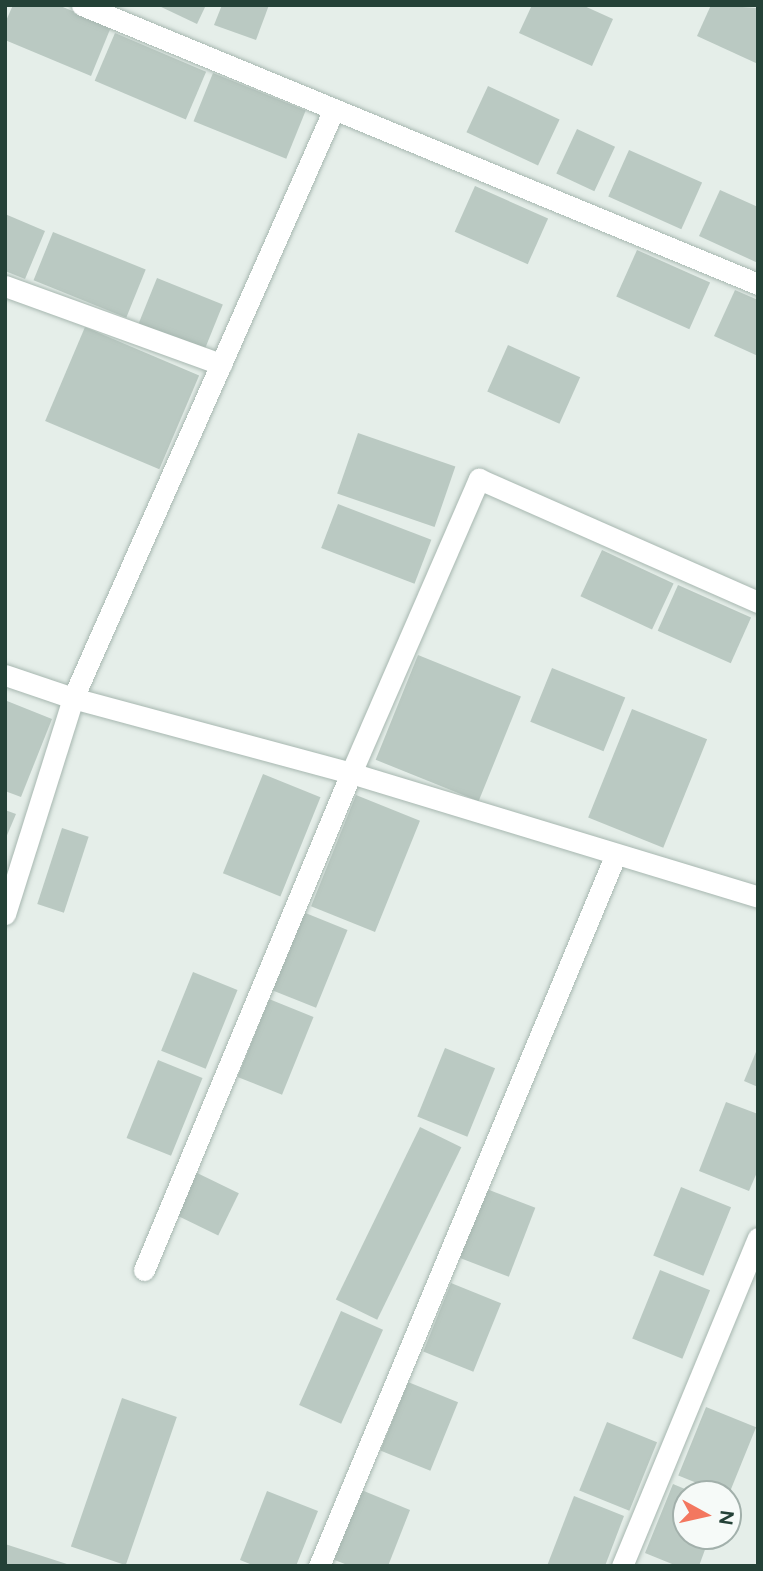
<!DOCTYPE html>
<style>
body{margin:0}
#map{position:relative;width:763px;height:1571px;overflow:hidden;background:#e5eee9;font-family:Figtree,sans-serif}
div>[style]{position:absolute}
.building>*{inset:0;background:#bac9c2;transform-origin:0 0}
.roads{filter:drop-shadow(0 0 2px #a7b7b0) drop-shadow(0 0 2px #a7b7b0)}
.minor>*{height:21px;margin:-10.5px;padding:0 10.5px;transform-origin:10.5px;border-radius:10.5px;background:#fff}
span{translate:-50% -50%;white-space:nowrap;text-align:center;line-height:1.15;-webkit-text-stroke:6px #f6faf8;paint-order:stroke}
.frame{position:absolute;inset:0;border:7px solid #244137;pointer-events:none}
.north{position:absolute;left:672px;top:1480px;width:70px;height:70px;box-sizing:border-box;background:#f6faf8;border:2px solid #a2b0ab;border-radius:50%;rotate:98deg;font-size:19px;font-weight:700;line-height:28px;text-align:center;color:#244137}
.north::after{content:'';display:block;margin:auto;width:24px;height:32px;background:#f3775f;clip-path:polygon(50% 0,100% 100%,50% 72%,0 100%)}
</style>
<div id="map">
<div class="building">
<div style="clip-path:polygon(13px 5px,58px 5px,111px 27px,91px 76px,5px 40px,5px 23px)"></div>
<div style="clip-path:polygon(157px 5px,206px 5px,197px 24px)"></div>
<div style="clip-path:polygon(222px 5px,269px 5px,256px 40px,214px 25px)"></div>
<div style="clip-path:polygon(532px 5px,582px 5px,613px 19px,592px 66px,519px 33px)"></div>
<div style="clip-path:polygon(711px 5px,758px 8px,758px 64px,697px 36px)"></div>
<div style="left:115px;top:33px;width:99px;height:52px;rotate:23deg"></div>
<div style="left:213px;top:73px;width:100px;height:52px;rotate:22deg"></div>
<div style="left:488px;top:86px;width:79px;height:51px;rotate:25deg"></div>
<div style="left:577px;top:129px;width:42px;height:49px;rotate:25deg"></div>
<div style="left:629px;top:150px;width:80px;height:51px;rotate:24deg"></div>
<div style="left:475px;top:186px;width:80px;height:50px;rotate:24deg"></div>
<div style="clip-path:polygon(720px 190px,758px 207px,758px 263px,699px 236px)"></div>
<div style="clip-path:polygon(5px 214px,45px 231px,25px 279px,5px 271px)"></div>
<div style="left:53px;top:232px;width:100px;height:52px;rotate:22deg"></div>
<div style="left:637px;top:250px;width:80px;height:51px;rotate:24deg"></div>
<div style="left:157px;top:278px;width:71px;height:52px;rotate:22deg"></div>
<div style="clip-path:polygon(735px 290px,758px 300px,758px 356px,714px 336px)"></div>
<div style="left:85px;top:327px;width:124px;height:102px;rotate:23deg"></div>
<div style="left:508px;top:345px;width:79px;height:51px;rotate:24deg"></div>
<div style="left:358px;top:433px;width:103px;height:64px;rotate:19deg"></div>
<div style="left:338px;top:504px;width:100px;height:47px;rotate:21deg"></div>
<div style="left:602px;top:550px;width:79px;height:51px;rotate:25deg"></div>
<div style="left:678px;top:585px;width:80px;height:50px;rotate:24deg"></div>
<div style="left:418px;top:655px;width:111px;height:113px;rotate:22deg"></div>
<div style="left:552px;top:668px;width:79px;height:58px;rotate:22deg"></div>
<div style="clip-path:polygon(7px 701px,52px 719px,21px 797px,5px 791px)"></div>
<div style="left:632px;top:709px;width:81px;height:117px;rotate:22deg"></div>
<div style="left:263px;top:774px;width:62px;height:107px;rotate:22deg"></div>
<div style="left:356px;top:795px;width:69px;height:120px;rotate:22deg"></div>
<div style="clip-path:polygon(5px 810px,16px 814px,5px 840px)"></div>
<div style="left:62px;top:828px;width:28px;height:80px;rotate:18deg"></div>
<div style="left:303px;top:912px;width:48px;height:84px;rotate:22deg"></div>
<div style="left:193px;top:972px;width:48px;height:85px;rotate:22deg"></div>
<div style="left:269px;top:999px;width:48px;height:84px;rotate:22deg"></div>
<div style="clip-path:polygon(758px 1047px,758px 1087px,744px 1081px)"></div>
<div style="left:445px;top:1048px;width:54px;height:74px;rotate:22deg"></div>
<div style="left:158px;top:1060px;width:48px;height:84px;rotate:22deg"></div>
<div style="clip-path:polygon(726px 1102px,758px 1114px,758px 1170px,749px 1191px,699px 1171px)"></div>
<div style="left:420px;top:1127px;width:46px;height:192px;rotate:26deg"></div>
<div style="left:193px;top:1171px;width:51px;height:47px;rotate:26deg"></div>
<div style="left:681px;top:1187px;width:54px;height:74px;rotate:22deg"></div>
<div style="left:484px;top:1188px;width:55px;height:74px;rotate:21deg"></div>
<div style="left:660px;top:1270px;width:54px;height:74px;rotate:22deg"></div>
<div style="left:451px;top:1283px;width:54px;height:74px;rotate:22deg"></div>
<div style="left:341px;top:1311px;width:46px;height:103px;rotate:24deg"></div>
<div style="left:408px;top:1382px;width:54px;height:74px;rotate:22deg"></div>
<div style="left:122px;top:1398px;width:58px;height:157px;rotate:19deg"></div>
<div style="left:706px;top:1407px;width:54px;height:74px;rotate:22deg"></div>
<div style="left:607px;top:1422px;width:54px;height:74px;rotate:22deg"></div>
<div style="clip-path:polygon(673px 1484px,697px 1494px,686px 1494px,686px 1536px,710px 1536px,699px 1566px,677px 1566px,645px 1553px)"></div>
<div style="clip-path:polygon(359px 1489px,410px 1510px,388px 1566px,350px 1566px,332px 1559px)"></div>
<div style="clip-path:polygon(267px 1491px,318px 1511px,296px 1566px,255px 1566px,240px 1560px)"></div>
<div style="clip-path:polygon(574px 1496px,624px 1516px,605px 1566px,547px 1566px)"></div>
<div style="clip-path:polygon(5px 1544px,70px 1565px,70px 1566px,5px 1566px)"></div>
</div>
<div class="roads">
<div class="minor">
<div style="left:82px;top:5px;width:731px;rotate:22.43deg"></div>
<div style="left:5px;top:286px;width:230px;rotate:19.9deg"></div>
<div style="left:5px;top:675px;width:72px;rotate:18.7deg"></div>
<div style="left:73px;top:698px;width:288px;rotate:15.1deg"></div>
<div style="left:351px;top:773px;width:425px;rotate:16.9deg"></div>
<div style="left:5px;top:914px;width:226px;rotate:-72.5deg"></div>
<div style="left:73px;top:698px;width:644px;rotate:-66.1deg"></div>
<div style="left:144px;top:1270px;width:538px;rotate:-67.39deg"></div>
<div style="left:351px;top:773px;width:321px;rotate:-66.5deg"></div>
<div style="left:479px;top:479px;width:305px;rotate:23.8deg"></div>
<div style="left:319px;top:1566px;width:771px;rotate:-67.36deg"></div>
<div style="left:622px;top:1566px;width:355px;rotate:-67.5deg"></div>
</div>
</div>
<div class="frame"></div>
<div class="north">N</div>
</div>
